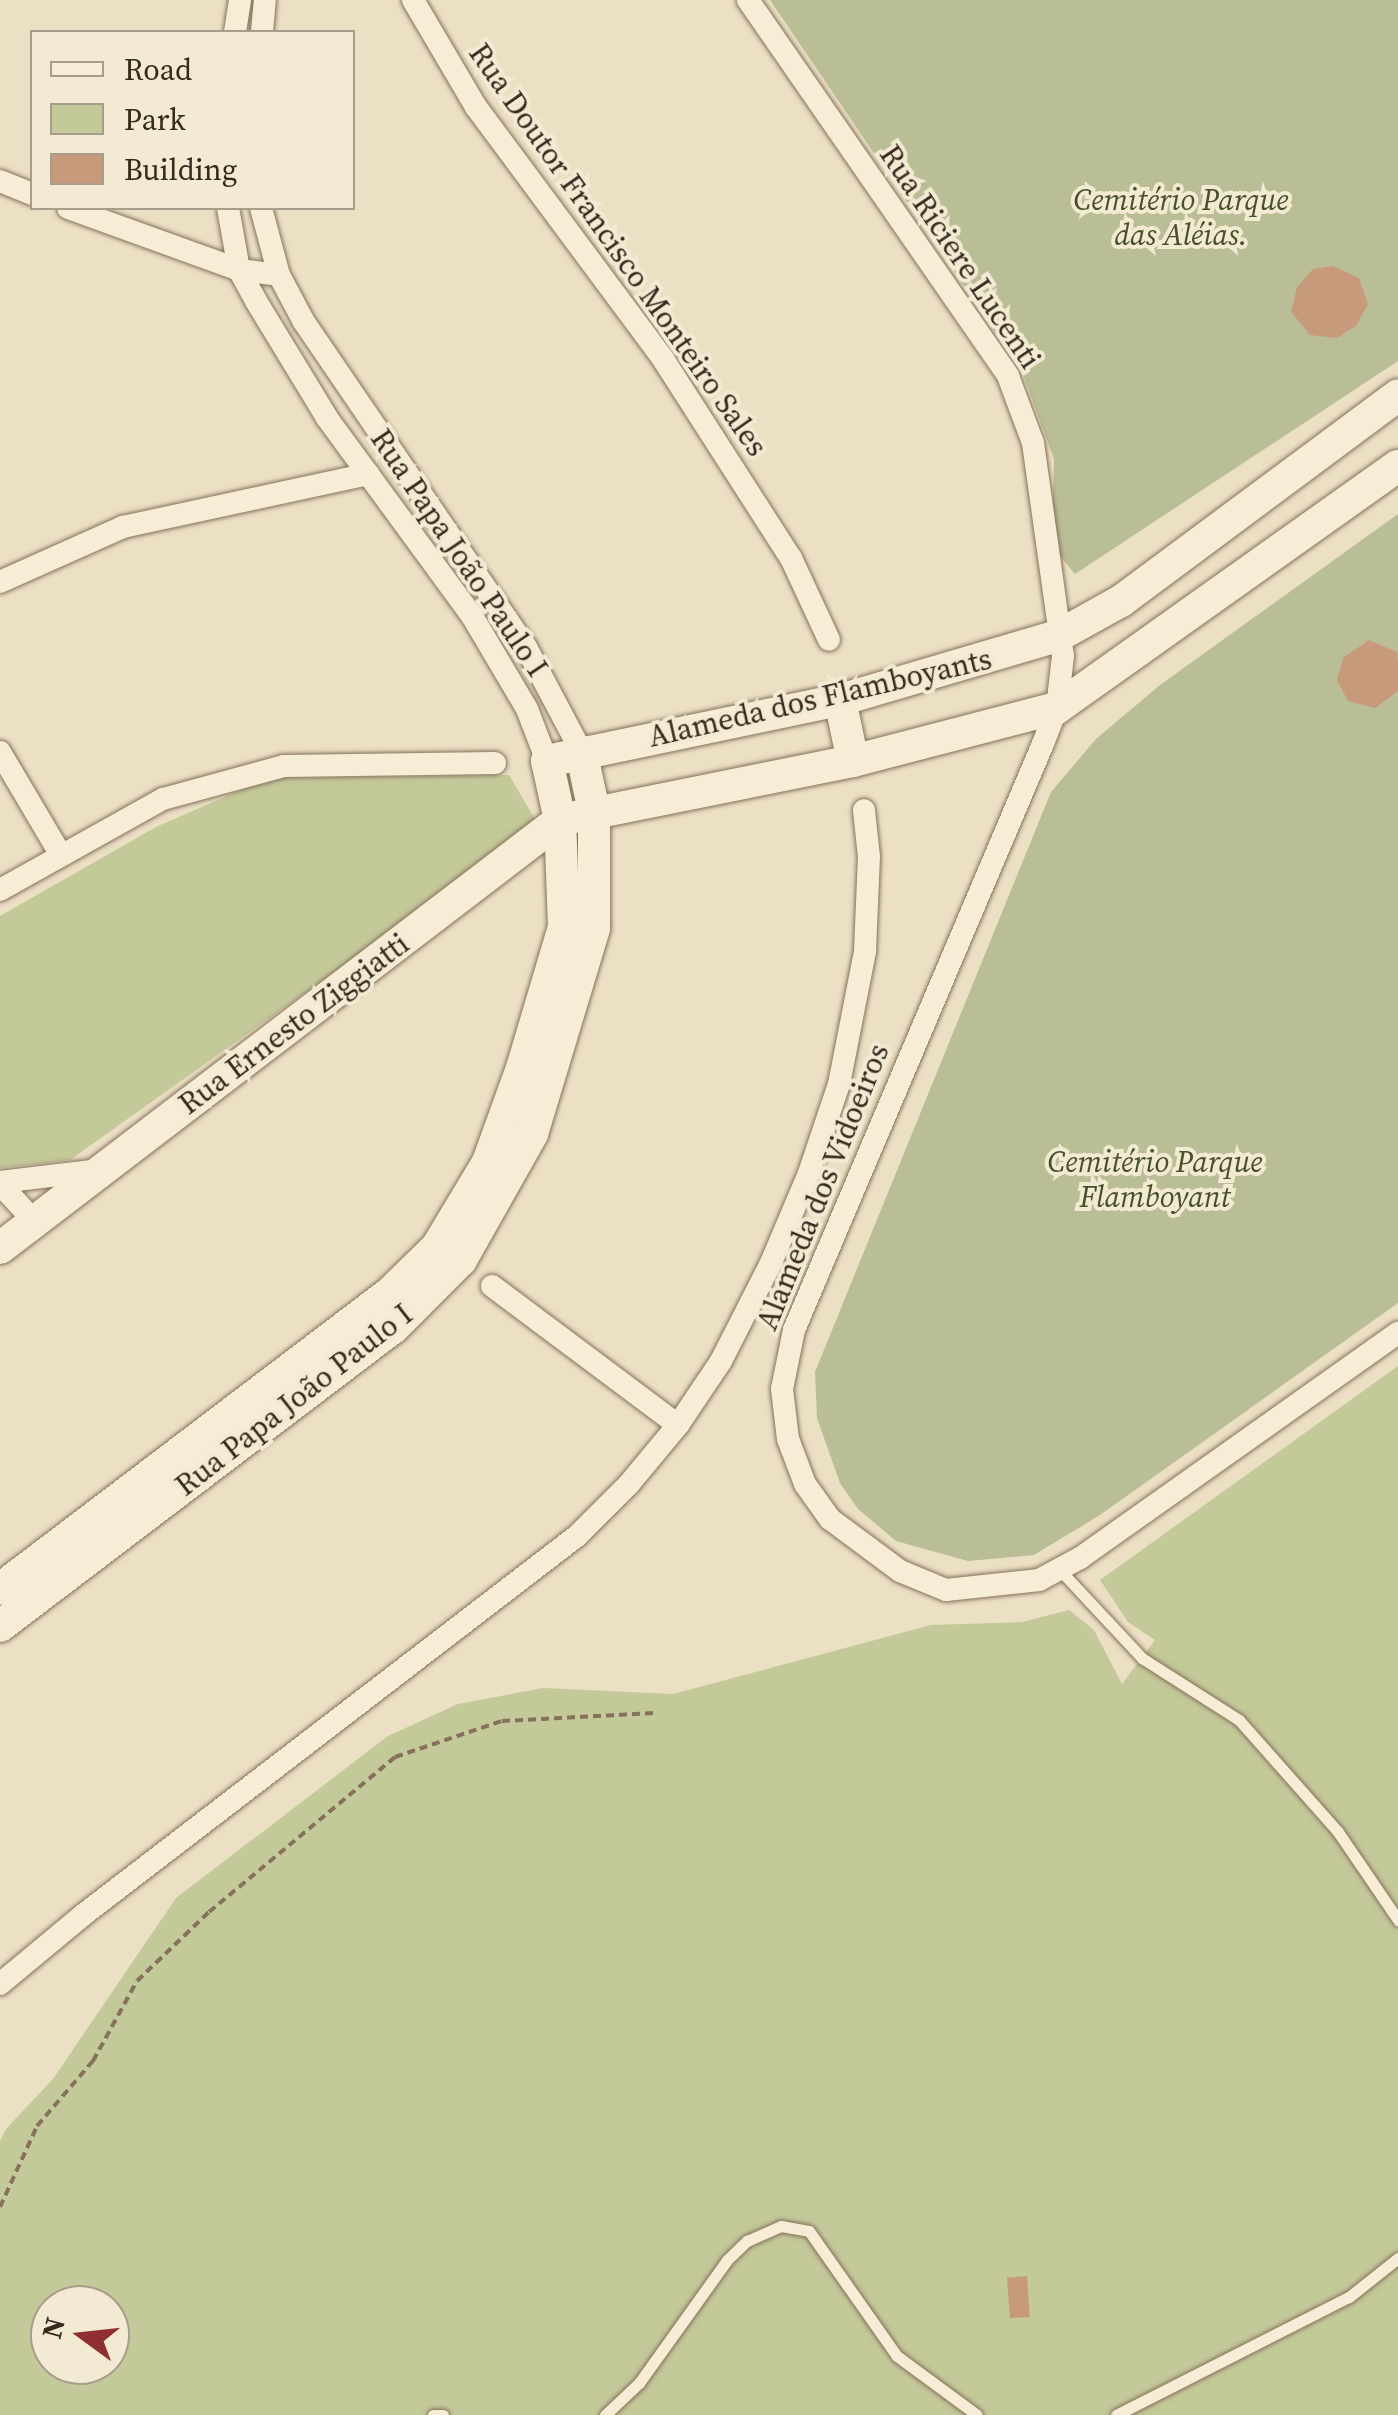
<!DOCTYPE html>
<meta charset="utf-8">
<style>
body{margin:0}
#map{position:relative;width:1398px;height:2415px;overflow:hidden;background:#ebdfc4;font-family:"Source Serif 4",serif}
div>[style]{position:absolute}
.green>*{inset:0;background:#c4c999}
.cemetery>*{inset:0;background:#babe97}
.building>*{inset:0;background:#c79a7c;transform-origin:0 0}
.path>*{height:4px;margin-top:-2px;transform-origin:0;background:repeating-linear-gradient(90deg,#85715c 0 8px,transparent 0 13px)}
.roads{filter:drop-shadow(0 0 2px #85715c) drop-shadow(0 0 2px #85715c)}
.lane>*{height:11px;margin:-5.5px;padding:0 5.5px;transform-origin:5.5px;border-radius:5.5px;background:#f7edd7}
.street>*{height:22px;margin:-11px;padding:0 11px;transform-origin:11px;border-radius:11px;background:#f7edd7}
.secondary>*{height:32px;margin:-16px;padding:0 16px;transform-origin:16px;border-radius:16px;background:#f7edd7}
span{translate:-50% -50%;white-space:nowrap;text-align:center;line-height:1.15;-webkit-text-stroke:8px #f3ead3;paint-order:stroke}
.park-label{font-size:30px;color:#475127;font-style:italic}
.street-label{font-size:30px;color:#362a1f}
.legend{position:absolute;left:30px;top:30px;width:325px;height:180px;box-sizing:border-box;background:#f3ead3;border:2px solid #a79d8b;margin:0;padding:12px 18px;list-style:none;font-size:30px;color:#362a1f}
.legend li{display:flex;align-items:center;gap:20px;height:50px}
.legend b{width:50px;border:2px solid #a79d8b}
.north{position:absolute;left:30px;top:2285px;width:100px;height:100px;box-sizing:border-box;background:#f3ead3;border:2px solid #a79d8b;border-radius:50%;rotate:285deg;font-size:28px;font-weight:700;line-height:40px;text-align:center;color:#362a1f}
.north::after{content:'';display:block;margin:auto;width:35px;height:45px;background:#902f31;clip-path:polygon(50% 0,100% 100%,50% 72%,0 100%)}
</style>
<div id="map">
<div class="green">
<div style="clip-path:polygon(509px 775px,539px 826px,70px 1160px,0 1168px,0 916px,156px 827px,268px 778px)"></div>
<div style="clip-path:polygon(evenodd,1398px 1366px,1398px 2415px,0 2415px,0 2141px,6px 2129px,53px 2079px,176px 1898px,388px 1736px,458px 1704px,543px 1688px,673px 1694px,931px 1625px,1022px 1622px,1069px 1610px,1094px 1630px,1122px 1684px,1155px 1640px,1128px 1622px,1100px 1580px,1398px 1366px,50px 2305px,110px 2305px,110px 2365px,50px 2365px,50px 2305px)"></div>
</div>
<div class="cemetery">
<div style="clip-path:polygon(770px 0,1398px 0,1398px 361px,1075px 574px,1052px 546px,1054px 459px,1022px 371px)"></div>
<div style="clip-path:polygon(1398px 514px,1398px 1303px,1100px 1515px,1034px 1555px,968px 1561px,896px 1541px,858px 1509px,840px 1483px,817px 1418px,815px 1372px,1051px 792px,1096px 739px,1160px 685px)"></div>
</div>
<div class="building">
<div style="clip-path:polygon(1333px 266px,1359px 278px,1368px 304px,1356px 326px,1337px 338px,1310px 335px,1291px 312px,1297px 287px,1313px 269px)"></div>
<div style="clip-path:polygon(1369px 640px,1397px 652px,1398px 661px,1398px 691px,1375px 708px,1348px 701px,1337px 680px,1343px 658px)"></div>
<div style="left:1027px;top:2276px;width:41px;height:20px;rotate:86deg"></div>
</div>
<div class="path">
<div style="left:0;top:2207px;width:89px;rotate:-65.4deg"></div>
<div style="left:37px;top:2126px;width:86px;rotate:-49.3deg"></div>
<div style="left:93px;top:2061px;width:91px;rotate:-61.2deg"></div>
<div style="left:137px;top:1981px;width:100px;rotate:-43.8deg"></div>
<div style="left:209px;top:1912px;width:242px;rotate:-39.8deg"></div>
<div style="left:395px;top:1757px;width:113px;rotate:-18.6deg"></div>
<div style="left:502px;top:1721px;width:152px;rotate:-3deg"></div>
</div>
<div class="roads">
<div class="lane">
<div style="left:1059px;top:1569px;width:122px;rotate:47deg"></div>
<div style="left:1142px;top:1658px;width:115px;rotate:32.6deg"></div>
<div style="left:1239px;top:1720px;width:149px;rotate:48.5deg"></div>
<div style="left:1338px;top:1832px;width:107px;rotate:55.7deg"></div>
<div style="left:433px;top:2415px;width:10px"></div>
<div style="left:605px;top:2415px;width:47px;rotate:-43.3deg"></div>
<div style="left:639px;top:2383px;width:151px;rotate:-54.4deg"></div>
<div style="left:727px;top:2260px;width:28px;rotate:-44deg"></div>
<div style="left:747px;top:2241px;width:37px;rotate:-24deg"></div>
<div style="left:781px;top:2226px;width:28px;rotate:10deg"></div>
<div style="left:809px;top:2231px;width:153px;rotate:54.9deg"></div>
<div style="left:897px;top:2356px;width:99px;rotate:36.4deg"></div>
<div style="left:1116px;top:2415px;width:261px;rotate:-26.9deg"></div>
<div style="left:1349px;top:2297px;width:63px;rotate:-38.5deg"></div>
</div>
<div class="street">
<div style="left:413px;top:0;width:124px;rotate:59.5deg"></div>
<div style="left:476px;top:107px;width:314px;rotate:53.4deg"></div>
<div style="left:663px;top:359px;width:237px;rotate:57.3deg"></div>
<div style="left:791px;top:558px;width:90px;rotate:65.1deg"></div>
<div style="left:748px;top:0;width:457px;rotate:55.3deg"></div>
<div style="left:1008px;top:376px;width:72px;rotate:69.5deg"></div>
<div style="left:1033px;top:443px;width:215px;rotate:82deg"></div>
<div style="left:1063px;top:656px;width:52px;rotate:96.6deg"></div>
<div style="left:1057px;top:708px;width:41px;rotate:111.5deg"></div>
<div style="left:1042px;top:746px;width:634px;rotate:113.01deg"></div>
<div style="left:794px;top:1330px;width:60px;rotate:101.5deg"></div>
<div style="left:782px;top:1389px;width:50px;rotate:83.2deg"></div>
<div style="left:788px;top:1439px;width:48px;rotate:69.3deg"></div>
<div style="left:805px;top:1484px;width:43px;rotate:54.5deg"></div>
<div style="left:830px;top:1519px;width:87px;rotate:36.6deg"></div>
<div style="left:900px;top:1571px;width:50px;rotate:22.4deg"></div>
<div style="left:946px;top:1590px;width:94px;rotate:-6.1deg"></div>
<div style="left:1039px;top:1580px;width:47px;rotate:-28.2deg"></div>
<div style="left:1080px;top:1558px;width:390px;rotate:-35.3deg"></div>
<div style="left:235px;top:32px;width:32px;rotate:-81deg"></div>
<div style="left:262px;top:32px;width:32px;rotate:-85deg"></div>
<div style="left:0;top:181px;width:35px;rotate:22deg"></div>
<div style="left:68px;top:208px;width:182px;rotate:19.9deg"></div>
<div style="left:239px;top:270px;width:40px;rotate:7.1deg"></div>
<div style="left:228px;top:208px;width:63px;rotate:79.9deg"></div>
<div style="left:239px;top:270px;width:35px;rotate:61deg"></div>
<div style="left:256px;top:301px;width:137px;rotate:58.7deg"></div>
<div style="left:327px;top:418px;width:245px;rotate:53.8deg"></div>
<div style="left:472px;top:616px;width:108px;rotate:59.4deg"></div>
<div style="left:527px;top:709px;width:56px;rotate:69deg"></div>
<div style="left:261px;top:208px;width:69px;rotate:75deg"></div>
<div style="left:279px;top:275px;width:53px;rotate:62deg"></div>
<div style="left:304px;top:322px;width:394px;rotate:55.7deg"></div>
<div style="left:526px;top:647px;width:118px;rotate:62.1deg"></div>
<div style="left:0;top:582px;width:135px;rotate:-24.1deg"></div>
<div style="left:123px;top:527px;width:251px;rotate:-12.2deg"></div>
<div style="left:0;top:752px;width:120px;rotate:59.4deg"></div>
<div style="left:0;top:890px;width:187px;rotate:-29.2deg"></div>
<div style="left:163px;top:799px;width:125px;rotate:-15.3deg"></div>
<div style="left:284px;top:766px;width:211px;rotate:-0.8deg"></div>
<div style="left:0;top:1182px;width:101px;rotate:-6.8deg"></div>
<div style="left:0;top:1184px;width:52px;rotate:47.4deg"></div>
<div style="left:492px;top:1286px;width:232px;rotate:36.8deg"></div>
<div style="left:0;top:1984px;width:108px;rotate:-39.7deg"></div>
<div style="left:83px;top:1915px;width:623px;rotate:-37.5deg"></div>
<div style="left:577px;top:1536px;width:74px;rotate:-45deg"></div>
<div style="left:629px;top:1484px;width:77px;rotate:-50.3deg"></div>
<div style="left:678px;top:1425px;width:77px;rotate:-56.1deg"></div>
<div style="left:721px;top:1361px;width:108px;rotate:-63deg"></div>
<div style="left:770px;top:1265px;width:100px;rotate:-67deg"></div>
<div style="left:809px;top:1173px;width:94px;rotate:-71.4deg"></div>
<div style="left:839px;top:1084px;width:136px;rotate:-78.9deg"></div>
<div style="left:865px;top:951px;width:94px;rotate:-87.6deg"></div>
<div style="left:869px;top:857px;width:47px;rotate:-96.1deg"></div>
</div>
<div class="secondary">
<div style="left:840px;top:700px;width:62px;rotate:78deg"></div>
<div style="left:0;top:1248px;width:705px;rotate:-37.39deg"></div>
<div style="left:560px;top:820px;width:299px;rotate:-11.4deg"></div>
<div style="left:853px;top:761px;width:211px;rotate:-14.6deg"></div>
<div style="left:1057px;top:708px;width:418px;rotate:-35.4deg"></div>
<div style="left:0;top:1589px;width:487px;rotate:-37.2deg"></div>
<div style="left:388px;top:1295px;width:69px;rotate:-44.4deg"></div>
<div style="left:437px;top:1247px;width:99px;rotate:-59deg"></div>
<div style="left:488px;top:1162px;width:100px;rotate:-70.1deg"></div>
<div style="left:522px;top:1068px;width:147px;rotate:-73.4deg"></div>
<div style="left:564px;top:927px;width:107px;rotate:-92.1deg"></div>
<div style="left:560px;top:820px;width:60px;rotate:-102.4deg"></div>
<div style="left:547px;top:761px;width:299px;rotate:-11.8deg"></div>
<div style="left:840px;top:700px;width:227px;rotate:-16.4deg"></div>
<div style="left:1058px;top:636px;width:72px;rotate:-29.1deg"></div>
<div style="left:1121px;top:601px;width:345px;rotate:-36.6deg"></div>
<div style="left:0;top:1626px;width:493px;rotate:-37.2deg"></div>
<div style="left:393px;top:1328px;width:96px;rotate:-45deg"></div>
<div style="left:461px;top:1260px;width:145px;rotate:-60.6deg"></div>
<div style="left:532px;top:1134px;width:215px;rotate:-73.2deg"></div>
<div style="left:594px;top:928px;width:117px;rotate:-90deg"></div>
<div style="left:594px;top:811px;width:61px;rotate:-102.2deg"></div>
</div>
</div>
<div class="park-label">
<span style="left:1181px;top:217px">Cemitério Parque<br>das Aléias.</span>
<span style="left:1155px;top:1179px">Cemitério Parque<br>Flamboyant</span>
</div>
<div class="street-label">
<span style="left:618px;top:250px;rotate:55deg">Rua Doutor Francisco Monteiro Sales</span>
<span style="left:960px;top:257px;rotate:56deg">Rua Riciere Lucenti</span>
<span style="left:459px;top:553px;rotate:56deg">Rua Papa João Paulo I</span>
<span style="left:820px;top:698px;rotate:-13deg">Alameda dos Flamboyants</span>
<span style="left:294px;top:1024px;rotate:-37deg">Rua Ernesto Ziggiatti</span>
<span style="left:823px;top:1187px;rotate:-68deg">Alameda dos Vidoeiros</span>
<span style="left:294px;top:1400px;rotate:-38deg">Rua Papa João Paulo I</span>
</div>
<ul class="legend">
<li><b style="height:12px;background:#f7edd7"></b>Road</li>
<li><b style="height:28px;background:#c4c999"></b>Park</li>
<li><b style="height:28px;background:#c79a7c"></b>Building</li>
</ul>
<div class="north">N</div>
</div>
